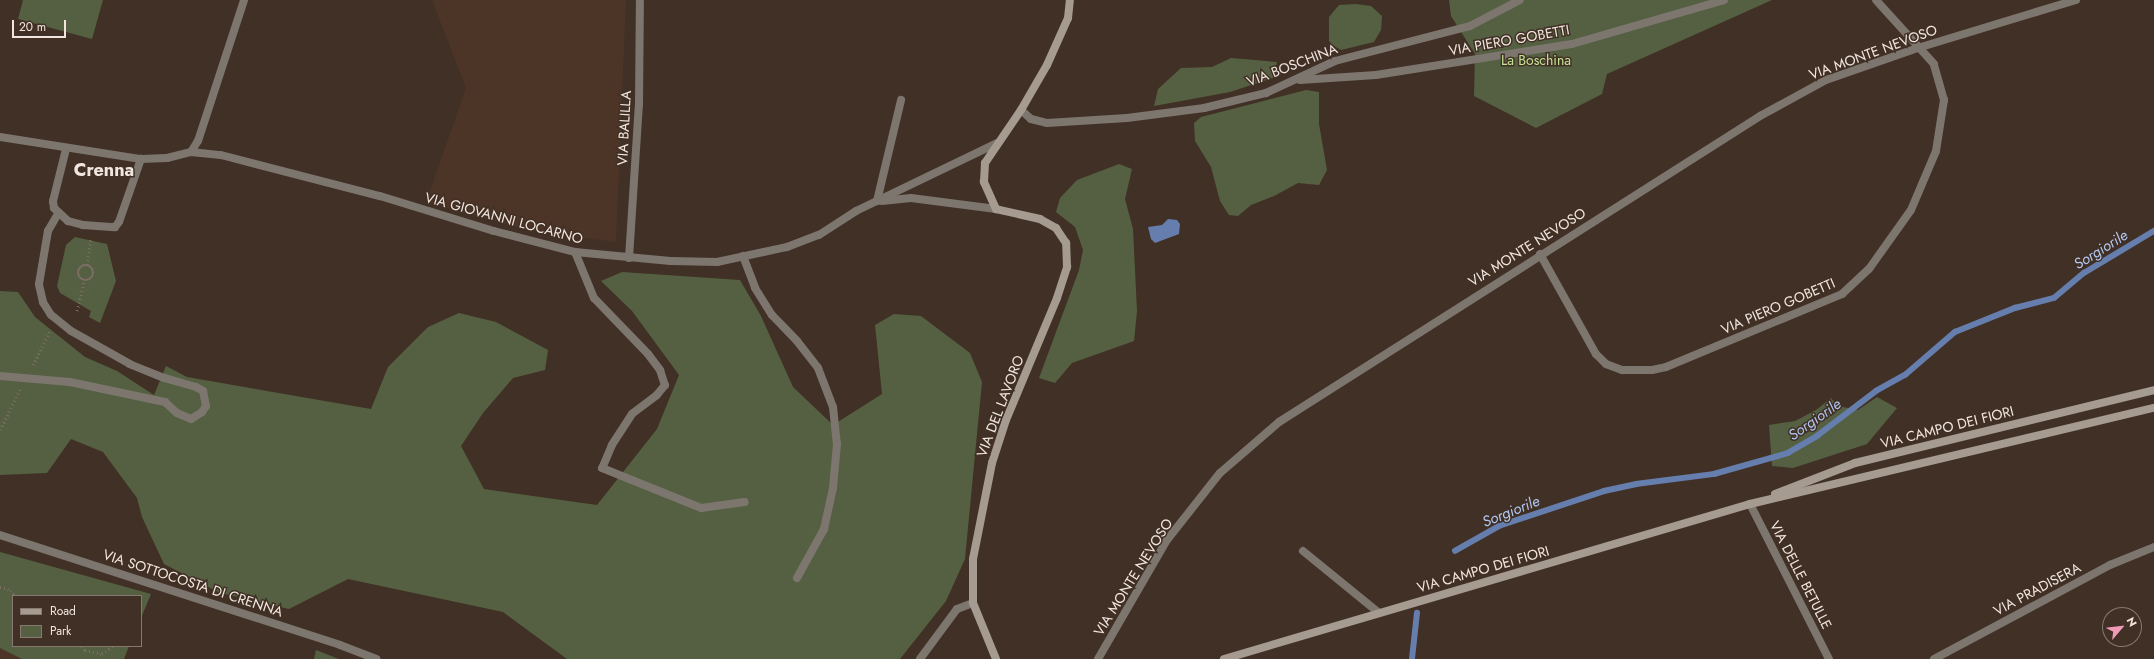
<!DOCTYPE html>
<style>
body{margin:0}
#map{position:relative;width:2154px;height:659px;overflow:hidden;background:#413025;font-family:Jost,sans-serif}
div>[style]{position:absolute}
.built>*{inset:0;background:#4c3526}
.green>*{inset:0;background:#546041}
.water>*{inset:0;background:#657ead}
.stream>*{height:5.5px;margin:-2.75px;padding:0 2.75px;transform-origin:2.75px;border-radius:2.75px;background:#657ead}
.path>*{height:2.5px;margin-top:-1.25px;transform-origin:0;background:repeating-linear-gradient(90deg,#7c6d64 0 1px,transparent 0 4px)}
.path>.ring{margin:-1.25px;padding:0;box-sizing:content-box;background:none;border:2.5px solid #7c6d64;border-radius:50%}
.lane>*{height:8px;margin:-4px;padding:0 4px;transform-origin:4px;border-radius:4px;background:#7d766f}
.street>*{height:8px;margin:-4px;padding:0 4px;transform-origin:4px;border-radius:4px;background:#7d766f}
.secondary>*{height:8px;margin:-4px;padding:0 4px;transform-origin:4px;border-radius:4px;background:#a69b90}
span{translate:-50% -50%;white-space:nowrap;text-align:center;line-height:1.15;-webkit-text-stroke:3px #413025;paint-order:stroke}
.street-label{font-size:14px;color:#f1e6df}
.park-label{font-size:14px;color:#c5e393}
.water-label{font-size:15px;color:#b1c7f2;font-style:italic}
.district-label{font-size:18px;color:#f1e6df;font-weight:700}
.legend{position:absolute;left:12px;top:595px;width:130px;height:52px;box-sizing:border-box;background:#413025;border:1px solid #87796f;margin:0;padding:5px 7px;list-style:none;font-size:12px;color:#f1e6df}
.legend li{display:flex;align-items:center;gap:8px;height:20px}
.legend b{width:20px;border:1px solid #87796f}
.north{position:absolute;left:2102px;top:607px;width:40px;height:40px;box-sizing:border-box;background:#413025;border:1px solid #87796f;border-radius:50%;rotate:62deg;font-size:11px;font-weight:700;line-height:16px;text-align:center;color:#f1e6df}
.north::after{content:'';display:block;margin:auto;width:14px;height:18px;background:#f09ab7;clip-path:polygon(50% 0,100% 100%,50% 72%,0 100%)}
.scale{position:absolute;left:12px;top:20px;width:54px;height:18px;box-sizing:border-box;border:2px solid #f1e6df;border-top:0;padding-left:5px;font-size:12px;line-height:14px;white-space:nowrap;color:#f1e6df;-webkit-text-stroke:3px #413025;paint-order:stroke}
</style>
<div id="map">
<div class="built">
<div style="clip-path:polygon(432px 0,626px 0,616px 242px,530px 231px,426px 202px,466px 88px)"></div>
<div style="clip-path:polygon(0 648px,22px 659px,0 659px)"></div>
</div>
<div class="green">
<div style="clip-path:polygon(23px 0,103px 0,92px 39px,18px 19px)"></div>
<div style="clip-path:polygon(1449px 0,1772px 0,1607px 74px,1602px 94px,1536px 128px,1474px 96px,1475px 54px,1451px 16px)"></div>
<div style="clip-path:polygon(1356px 4px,1371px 6px,1382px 16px,1381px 30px,1374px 42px,1341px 50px,1329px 43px,1329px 17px,1339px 5px)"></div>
<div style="clip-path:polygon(1231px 58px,1277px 62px,1273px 78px,1230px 92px,1154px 106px,1158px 89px,1181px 68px,1212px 67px)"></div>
<div style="clip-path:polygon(1306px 90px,1319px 92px,1319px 124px,1327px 170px,1319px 185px,1298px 183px,1274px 196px,1251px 205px,1238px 216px,1229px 215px,1220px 201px,1211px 167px,1195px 141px,1194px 123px,1201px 117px)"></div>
<div style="clip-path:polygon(1119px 164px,1132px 169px,1125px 199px,1133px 229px,1137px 311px,1134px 341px,1072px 363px,1055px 383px,1039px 378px,1079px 270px,1083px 250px,1075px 227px,1056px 212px,1060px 198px,1077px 180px)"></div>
<div style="clip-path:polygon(75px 237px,107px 244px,116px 281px,100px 323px,89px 317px,91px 311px,60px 293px,57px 286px,66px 245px)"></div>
<div style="clip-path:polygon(622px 272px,740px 280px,761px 316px,793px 387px,833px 425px,882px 394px,875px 325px,894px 314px,921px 316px,970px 353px,982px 382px,965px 559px,946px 601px,900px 659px,567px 659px,503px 612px,348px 579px,289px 609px,220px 593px,164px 564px,142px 517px,137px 498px,103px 452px,71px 439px,47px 473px,0 475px,0 291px,18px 292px,35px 317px,85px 357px,117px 371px,154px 395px,166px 366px,187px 377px,371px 409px,388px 367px,428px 327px,459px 313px,496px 322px,548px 350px,545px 370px,513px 378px,483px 413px,461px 446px,484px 489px,597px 505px,657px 429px,679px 375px,632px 311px,601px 281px)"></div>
<div style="clip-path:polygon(1877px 397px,1897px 408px,1867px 444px,1793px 468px,1772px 466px,1769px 425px,1795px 421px,1816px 410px,1831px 398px,1838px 406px,1858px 410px)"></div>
<div style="clip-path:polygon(0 552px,151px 594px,141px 618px,141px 596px,13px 596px,13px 646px,129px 646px,124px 659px,22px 659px,0 648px)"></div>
<div style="clip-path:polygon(316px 650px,339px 659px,314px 659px)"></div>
</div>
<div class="water">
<div style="clip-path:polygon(1168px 219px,1177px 220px,1180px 224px,1179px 234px,1155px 243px,1151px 239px,1148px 227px,1162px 225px)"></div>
</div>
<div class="stream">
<div style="left:1455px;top:551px;width:51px;rotate:-29.6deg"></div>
<div style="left:1499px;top:526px;width:111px;rotate:-18.4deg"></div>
<div style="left:1604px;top:491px;width:33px;rotate:-12deg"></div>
<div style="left:1636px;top:484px;width:79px;rotate:-7.3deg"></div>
<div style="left:1714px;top:474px;width:77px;rotate:-15.8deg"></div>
<div style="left:1788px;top:453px;width:34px;rotate:-30deg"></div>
<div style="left:1817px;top:436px;width:74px;rotate:-37.3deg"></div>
<div style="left:1876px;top:391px;width:33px;rotate:-29deg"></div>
<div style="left:1905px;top:375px;width:66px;rotate:-40.7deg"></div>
<div style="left:1955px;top:332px;width:65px;rotate:-21.8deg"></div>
<div style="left:2015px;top:308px;width:40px;rotate:-14.4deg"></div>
<div style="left:2054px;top:298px;width:39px;rotate:-40deg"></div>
<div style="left:2084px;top:273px;width:82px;rotate:-31deg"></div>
<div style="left:1412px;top:659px;width:46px;rotate:-83.8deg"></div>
</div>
<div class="path">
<div style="left:87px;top:265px;width:27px;rotate:-82deg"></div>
<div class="ring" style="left:78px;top:265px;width:13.5px;height:13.5px"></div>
<div style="left:77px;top:311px;width:31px;rotate:-77deg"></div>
<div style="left:33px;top:365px;width:39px;rotate:-64deg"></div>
<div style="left:0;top:430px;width:46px;rotate:-64deg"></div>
<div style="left:0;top:587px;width:11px;rotate:15deg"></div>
<div style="left:11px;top:590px;width:7px;rotate:56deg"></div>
<div style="left:82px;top:646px;width:5px;rotate:53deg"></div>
<div style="left:85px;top:650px;width:17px;rotate:13deg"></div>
<div style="left:102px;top:654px;width:13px;rotate:-39deg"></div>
</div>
<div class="lane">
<div style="left:1303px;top:551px;width:98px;rotate:39.2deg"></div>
</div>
<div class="street">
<div style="left:1300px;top:80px;width:76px;rotate:-3.8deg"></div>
<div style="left:1376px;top:75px;width:198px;rotate:-9deg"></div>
<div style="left:1572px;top:44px;width:158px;rotate:-16.1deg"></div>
<div style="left:1021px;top:110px;width:13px;rotate:42deg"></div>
<div style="left:1031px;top:119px;width:16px;rotate:14deg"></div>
<div style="left:1047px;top:123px;width:80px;rotate:-3.6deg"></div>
<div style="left:1127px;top:118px;width:78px;rotate:-7.4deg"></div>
<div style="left:1204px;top:108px;width:64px;rotate:-13.6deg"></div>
<div style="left:1266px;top:93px;width:76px;rotate:-24.9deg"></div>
<div style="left:1335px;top:61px;width:139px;rotate:-14.5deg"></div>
<div style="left:1470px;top:26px;width:56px;rotate:-27.5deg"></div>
<div style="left:0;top:137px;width:143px;rotate:8.9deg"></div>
<div style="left:141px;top:159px;width:26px;rotate:-2deg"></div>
<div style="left:167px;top:158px;width:25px;rotate:-14deg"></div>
<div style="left:191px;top:152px;width:30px;rotate:6deg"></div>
<div style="left:221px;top:155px;width:164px;rotate:14.5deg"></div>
<div style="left:380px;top:196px;width:119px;rotate:17.1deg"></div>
<div style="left:494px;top:231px;width:84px;rotate:14.5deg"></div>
<div style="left:575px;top:252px;width:96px;rotate:5.4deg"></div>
<div style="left:671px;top:261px;width:46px;rotate:1.2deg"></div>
<div style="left:717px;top:262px;width:72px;rotate:-12.1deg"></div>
<div style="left:787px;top:247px;width:34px;rotate:-21deg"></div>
<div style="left:819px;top:235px;width:44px;rotate:-33deg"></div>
<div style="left:856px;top:211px;width:157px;rotate:-25.7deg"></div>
<div style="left:66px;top:149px;width:54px;rotate:104deg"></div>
<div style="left:53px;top:201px;width:7px;rotate:82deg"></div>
<div style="left:54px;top:208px;width:19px;rotate:43deg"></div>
<div style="left:68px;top:221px;width:16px;rotate:15deg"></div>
<div style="left:83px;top:225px;width:32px;rotate:4deg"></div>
<div style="left:115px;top:227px;width:6px;rotate:-51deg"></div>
<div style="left:119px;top:222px;width:67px;rotate:-70.8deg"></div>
<div style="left:191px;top:152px;width:13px;rotate:-58deg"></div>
<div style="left:198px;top:141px;width:148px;rotate:-71.9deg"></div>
<div style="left:877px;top:201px;width:104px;rotate:-76.6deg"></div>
<div style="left:882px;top:201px;width:29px;rotate:-6deg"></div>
<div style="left:911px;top:198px;width:86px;rotate:7.4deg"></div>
<div style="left:575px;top:252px;width:50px;rotate:67.6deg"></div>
<div style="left:594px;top:298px;width:78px;rotate:46deg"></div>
<div style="left:648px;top:354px;width:20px;rotate:53deg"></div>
<div style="left:660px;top:370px;width:16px;rotate:72deg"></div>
<div style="left:665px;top:385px;width:13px;rotate:129deg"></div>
<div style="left:657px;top:395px;width:31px;rotate:143deg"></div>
<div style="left:632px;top:414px;width:37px;rotate:123deg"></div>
<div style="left:612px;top:445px;width:25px;rotate:113deg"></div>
<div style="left:602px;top:468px;width:107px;rotate:22deg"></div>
<div style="left:701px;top:508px;width:44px;rotate:-7.8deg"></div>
<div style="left:1540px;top:254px;width:115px;rotate:60.8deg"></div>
<div style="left:1596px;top:354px;width:14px;rotate:45deg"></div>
<div style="left:1606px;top:364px;width:17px;rotate:21deg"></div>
<div style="left:1622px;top:370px;width:30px"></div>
<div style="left:1652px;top:370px;width:14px;rotate:-12deg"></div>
<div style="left:1666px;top:367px;width:191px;rotate:-22.5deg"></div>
<div style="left:1842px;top:294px;width:37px;rotate:-43deg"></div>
<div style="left:1869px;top:269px;width:72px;rotate:-54.6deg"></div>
<div style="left:1911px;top:210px;width:64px;rotate:-67deg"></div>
<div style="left:1936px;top:151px;width:52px;rotate:-81.1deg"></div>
<div style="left:1944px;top:100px;width:37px;rotate:-106deg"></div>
<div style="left:1934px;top:64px;width:86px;rotate:-132.2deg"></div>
<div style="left:743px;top:256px;width:34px;rotate:69deg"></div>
<div style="left:755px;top:288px;width:32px;rotate:58deg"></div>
<div style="left:772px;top:315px;width:36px;rotate:46deg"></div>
<div style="left:797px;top:341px;width:34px;rotate:52deg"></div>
<div style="left:818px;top:368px;width:42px;rotate:69deg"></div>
<div style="left:833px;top:407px;width:37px;rotate:84deg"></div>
<div style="left:837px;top:444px;width:44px;rotate:95.2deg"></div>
<div style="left:833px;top:488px;width:42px;rotate:102.4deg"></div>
<div style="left:824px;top:529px;width:56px;rotate:118.9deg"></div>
<div style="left:629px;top:258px;width:153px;rotate:-86.3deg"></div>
<div style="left:639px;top:105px;width:105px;rotate:-89.5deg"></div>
<div style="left:0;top:376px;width:70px;rotate:4.9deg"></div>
<div style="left:70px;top:382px;width:97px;rotate:11.9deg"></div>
<div style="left:165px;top:402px;width:16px;rotate:43deg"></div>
<div style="left:177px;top:413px;width:15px;rotate:23deg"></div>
<div style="left:191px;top:419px;width:13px;rotate:-32deg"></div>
<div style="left:202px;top:412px;width:7px;rotate:-56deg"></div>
<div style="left:206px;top:406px;width:15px;rotate:-101deg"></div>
<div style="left:203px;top:391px;width:8px;rotate:-150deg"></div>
<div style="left:196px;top:387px;width:33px;rotate:-164deg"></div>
<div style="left:164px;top:378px;width:37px;rotate:-158deg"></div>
<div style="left:130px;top:364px;width:68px;rotate:-150.8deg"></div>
<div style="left:71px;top:331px;width:26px;rotate:-141deg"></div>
<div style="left:51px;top:315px;width:15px;rotate:-122deg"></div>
<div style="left:43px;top:302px;width:18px;rotate:-103deg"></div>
<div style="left:39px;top:284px;width:54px;rotate:-80.4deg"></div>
<div style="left:48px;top:231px;width:20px;rotate:-60deg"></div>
<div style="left:1750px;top:504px;width:174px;rotate:63deg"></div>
<div style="left:0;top:535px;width:357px;rotate:17.9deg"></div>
<div style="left:340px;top:645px;width:39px;rotate:21deg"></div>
<div style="left:920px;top:659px;width:62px;rotate:-53.5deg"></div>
<div style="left:957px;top:609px;width:17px;rotate:-21deg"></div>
<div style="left:1098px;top:659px;width:138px;rotate:-59.9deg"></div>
<div style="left:1167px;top:540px;width:85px;rotate:-51.7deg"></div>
<div style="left:1220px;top:473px;width:78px;rotate:-40.8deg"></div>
<div style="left:1279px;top:422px;width:570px;rotate:-32.46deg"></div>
<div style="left:1760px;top:116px;width:75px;rotate:-28.6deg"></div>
<div style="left:1826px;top:80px;width:101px;rotate:-19.2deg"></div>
<div style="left:1921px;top:47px;width:162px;rotate:-16.9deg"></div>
<div style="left:1934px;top:659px;width:200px;rotate:-28.1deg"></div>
<div style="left:2110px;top:565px;width:48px;rotate:-22.2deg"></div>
</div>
<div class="secondary">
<div style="left:1775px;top:494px;width:86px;rotate:-21.2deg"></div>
<div style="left:1855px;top:463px;width:308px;rotate:-13.7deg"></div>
<div style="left:996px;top:659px;width:61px;rotate:-112.3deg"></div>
<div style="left:973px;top:603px;width:44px;rotate:-90deg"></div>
<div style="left:973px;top:559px;width:98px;rotate:-78.8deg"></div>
<div style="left:992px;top:463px;width:45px;rotate:-72deg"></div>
<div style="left:1006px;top:420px;width:132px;rotate:-67.3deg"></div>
<div style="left:1057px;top:298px;width:33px;rotate:-72deg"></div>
<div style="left:1067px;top:267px;width:24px;rotate:-92deg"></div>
<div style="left:1066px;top:243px;width:18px;rotate:-124deg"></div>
<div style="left:1056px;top:228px;width:18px;rotate:-151deg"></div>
<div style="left:1040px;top:219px;width:45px;rotate:-167.2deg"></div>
<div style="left:996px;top:209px;width:30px;rotate:-114deg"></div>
<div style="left:984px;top:182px;width:19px;rotate:-87deg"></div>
<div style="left:985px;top:163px;width:64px;rotate:-55.8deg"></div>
<div style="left:1021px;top:110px;width:52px;rotate:-60deg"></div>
<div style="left:1047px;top:65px;width:51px;rotate:-65.9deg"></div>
<div style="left:1068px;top:18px;width:18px;rotate:-84deg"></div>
<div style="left:1224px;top:659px;width:548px;rotate:-16.42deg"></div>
<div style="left:1750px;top:504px;width:415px;rotate:-13.4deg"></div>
</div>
<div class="street-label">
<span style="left:1509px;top:40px;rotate:-10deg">VIA PIERO GOBETTI</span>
<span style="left:1873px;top:52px;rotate:-20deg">VIA MONTE NEVOSO</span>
<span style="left:1292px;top:65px;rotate:-21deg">VIA BOSCHINA</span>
<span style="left:624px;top:128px;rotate:-87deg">VIA BALILLA</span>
<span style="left:504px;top:218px;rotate:15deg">VIA GIOVANNI LOCARNO</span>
<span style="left:1527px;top:247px;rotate:-32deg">VIA MONTE NEVOSO</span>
<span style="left:1778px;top:306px;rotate:-23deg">VIA PIERO GOBETTI</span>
<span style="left:1000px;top:406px;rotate:-69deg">VIA DEL LAVORO</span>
<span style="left:1947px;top:427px;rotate:-14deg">VIA CAMPO DEI FIORI</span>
<span style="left:1483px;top:569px;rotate:-16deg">VIA CAMPO DEI FIORI</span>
<span style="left:1801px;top:575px;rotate:63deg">VIA DELLE BETULLE</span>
<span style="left:1133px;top:577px;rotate:-58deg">VIA MONTE NEVOSO</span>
<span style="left:193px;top:583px;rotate:18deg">VIA SOTTOCOSTA DI CRENNA</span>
<span style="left:2037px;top:589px;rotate:-28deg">VIA PRADISERA</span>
</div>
<div class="park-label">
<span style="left:1536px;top:60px">La Boschina</span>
</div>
<div class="water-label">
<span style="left:2101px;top:250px;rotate:-32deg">Sorgiorile</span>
<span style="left:1815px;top:420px;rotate:-35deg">Sorgiorile</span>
<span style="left:1511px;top:512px;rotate:-22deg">Sorgiorile</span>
</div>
<div class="district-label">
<span style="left:104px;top:170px">Crenna</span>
</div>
<ul class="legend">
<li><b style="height:5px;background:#a69b90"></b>Road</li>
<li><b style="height:11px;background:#546041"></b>Park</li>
</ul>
<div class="north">N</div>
<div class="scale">20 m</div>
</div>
